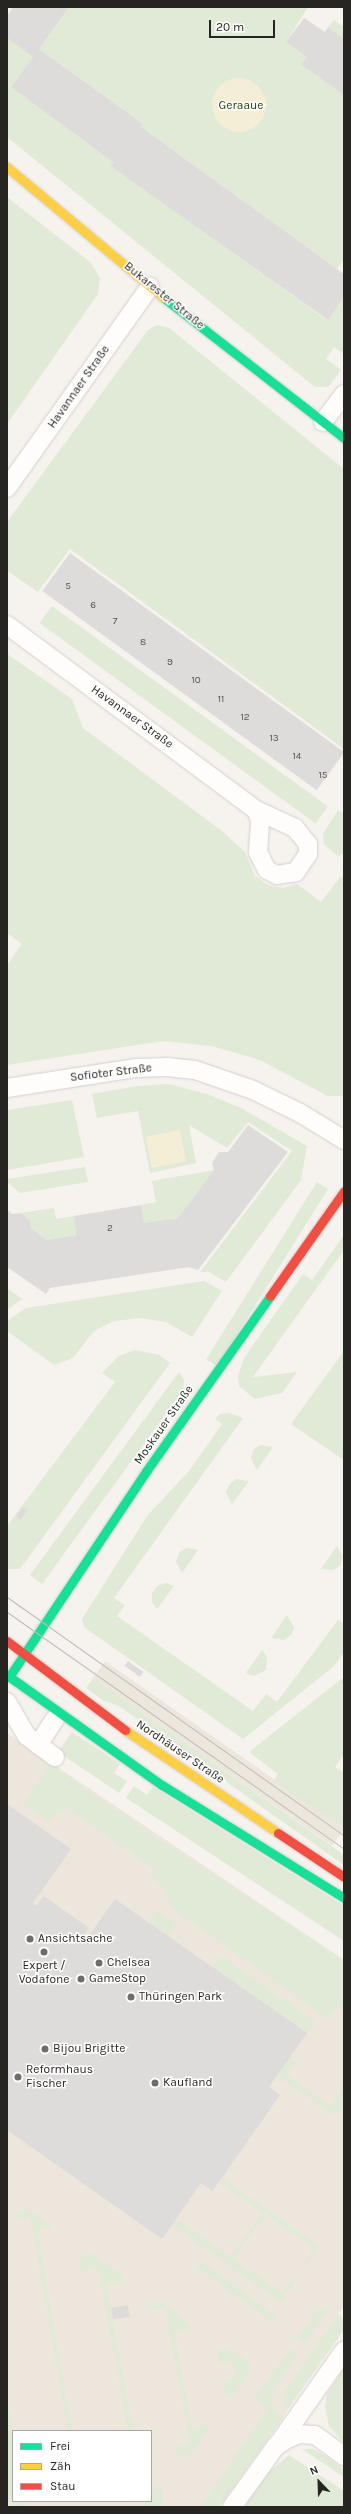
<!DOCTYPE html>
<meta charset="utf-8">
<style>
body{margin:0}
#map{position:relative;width:351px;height:2514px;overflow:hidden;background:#f6f2ee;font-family:Karla,sans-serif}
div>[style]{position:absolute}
.built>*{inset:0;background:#ede6dc;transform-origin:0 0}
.green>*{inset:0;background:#e1e9d7;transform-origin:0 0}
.sand>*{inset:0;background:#f5eed7;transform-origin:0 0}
.round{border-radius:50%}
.building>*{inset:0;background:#dedbdb;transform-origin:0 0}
.roads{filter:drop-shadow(0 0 1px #d3d0ce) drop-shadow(0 0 1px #d3d0ce)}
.street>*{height:18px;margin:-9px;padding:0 9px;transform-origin:9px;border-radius:9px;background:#fefdfc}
.fast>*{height:9px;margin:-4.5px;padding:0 4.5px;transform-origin:4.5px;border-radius:4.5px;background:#16e098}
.slow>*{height:9px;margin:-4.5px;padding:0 4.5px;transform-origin:4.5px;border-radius:4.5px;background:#ffcf43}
.jam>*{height:9px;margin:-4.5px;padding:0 4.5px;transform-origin:4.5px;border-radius:4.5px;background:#f24e42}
.tram>*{height:1px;margin:-0.5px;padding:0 0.5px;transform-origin:0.5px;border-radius:0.5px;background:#bebcbc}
.dots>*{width:11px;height:11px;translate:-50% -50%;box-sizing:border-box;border:2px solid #fff;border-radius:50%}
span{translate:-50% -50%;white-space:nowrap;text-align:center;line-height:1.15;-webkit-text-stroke:3px #fff;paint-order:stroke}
.number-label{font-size:10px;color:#555250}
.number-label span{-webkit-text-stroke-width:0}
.park-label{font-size:12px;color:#233f00}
.street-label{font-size:12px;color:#272522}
.poi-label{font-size:12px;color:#272522}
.left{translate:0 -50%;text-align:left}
.frame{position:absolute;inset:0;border:8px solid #272522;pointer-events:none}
.legend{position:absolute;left:12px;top:2430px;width:140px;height:72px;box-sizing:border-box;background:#fff;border:1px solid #a9a8a7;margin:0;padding:5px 7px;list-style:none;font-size:12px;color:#272522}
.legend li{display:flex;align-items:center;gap:8px;height:20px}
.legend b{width:20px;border:1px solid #a9a8a7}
.north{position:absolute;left:299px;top:2462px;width:40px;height:40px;-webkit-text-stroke:3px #fff;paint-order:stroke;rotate:337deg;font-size:11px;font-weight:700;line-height:16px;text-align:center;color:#272522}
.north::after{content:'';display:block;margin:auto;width:14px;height:18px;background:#272522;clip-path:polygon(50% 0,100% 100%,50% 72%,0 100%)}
.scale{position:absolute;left:209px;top:20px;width:66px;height:18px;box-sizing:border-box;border:2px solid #272522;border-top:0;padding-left:5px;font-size:12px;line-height:14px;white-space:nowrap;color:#272522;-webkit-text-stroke:3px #fff;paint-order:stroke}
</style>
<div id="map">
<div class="built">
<div style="left:105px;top:1661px;width:292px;height:21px;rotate:35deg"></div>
<div style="clip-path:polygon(evenodd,7px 1733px,344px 1960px,344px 2306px,282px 2393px,283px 2402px,288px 2409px,283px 2418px,219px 2507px,7px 2507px,7px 1733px,13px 2431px,151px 2431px,151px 2501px,13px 2501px,13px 2431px)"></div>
</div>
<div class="green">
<div style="clip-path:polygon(69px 7px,308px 7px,286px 42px,307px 57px,302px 63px,344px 95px,344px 259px,337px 269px,141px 127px,143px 124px,39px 49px)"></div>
<div style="clip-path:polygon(334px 20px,344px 27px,344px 39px,328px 27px)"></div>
<div style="clip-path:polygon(7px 38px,33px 57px,11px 87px,114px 163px,112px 166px,327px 320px,344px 297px,344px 354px,334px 347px,326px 359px,341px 370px,328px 387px,315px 387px,7px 137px)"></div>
<div style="clip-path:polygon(7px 197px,90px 262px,100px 278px,98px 294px,7px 424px)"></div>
<div style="clip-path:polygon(157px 325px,169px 328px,344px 469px,344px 749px,70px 549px,38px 592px,9px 572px,7px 575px,7px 522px,148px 330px)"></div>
<div style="left:52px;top:606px;width:341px;height:21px;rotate:36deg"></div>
<div style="clip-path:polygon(7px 654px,72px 699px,83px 728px,222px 831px,245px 852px,255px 876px,268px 885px,283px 888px,297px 884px,321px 902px,340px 877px,344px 877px,344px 1096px,328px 1096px,260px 1060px,212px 1046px,163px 1041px,7px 1065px,7px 965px,22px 944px,7px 933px)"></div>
<div style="clip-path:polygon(338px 810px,344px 814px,344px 851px,339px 857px,324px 844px,323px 834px)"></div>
<div style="clip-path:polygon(169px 1084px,207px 1094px,241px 1108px,307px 1146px,301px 1180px,226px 1282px,209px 1272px,200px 1272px,292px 1151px,248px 1122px,227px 1148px,189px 1125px,196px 1163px,150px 1173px,138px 1111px,97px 1118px,92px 1094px,138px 1086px)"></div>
<div style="clip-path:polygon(72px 1100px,84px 1157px,7px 1170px,7px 1110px)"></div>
<div style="clip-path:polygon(85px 1167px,88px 1182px,20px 1193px,7px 1182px,7px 1179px)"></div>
<div style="clip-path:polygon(214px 1170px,178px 1218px,144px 1223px,141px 1205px,156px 1202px,152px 1181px)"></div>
<div style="left:317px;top:1182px;width:13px;height:209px;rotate:32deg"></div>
<div style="clip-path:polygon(54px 1208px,56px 1219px,74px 1216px,76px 1235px,46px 1240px,31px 1228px,30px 1220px,20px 1213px)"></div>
<div style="clip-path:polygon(344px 1235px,344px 1250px,253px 1377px,297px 1372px,282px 1393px,255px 1399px,239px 1386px,238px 1376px,244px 1358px,303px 1274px,312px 1280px)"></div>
<div style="clip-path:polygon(204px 1281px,222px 1291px,192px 1337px,166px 1322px,140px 1318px,114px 1321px,94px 1331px,73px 1358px,54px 1365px,7px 1331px,7px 1321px,26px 1308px)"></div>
<div style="clip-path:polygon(7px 1288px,22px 1299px,7px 1310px)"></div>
<div style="clip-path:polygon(135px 1350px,159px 1355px,170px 1363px,20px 1569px,7px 1569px,7px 1526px,115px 1382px,102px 1373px,119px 1356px)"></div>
<div style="clip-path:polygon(344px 1351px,344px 1460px,291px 1424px)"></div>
<div style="clip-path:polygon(179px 1372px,184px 1380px,183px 1390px,42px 1584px,30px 1575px)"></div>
<div style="clip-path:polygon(229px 1413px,243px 1418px,114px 1598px,125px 1605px,117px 1616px,253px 1711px,266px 1694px,277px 1702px,338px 1620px,344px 1624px,344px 1652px,334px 1666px,243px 1739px,84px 1627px,82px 1619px,147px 1516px,189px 1471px,222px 1424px,215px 1419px,220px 1414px)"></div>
<div style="clip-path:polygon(260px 1445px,273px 1447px,257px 1470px,251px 1458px,253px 1450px)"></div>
<div style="clip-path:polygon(236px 1479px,249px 1481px,232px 1504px,226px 1492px,229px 1485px)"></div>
<div style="clip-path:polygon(337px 1546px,343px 1557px,340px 1566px,333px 1570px,321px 1569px)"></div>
<div style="clip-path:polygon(186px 1548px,198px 1550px,182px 1573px,176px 1562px,179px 1553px)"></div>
<div style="clip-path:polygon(166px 1583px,174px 1586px,157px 1609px,152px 1602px,152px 1593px,157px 1586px)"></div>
<div style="clip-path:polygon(287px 1615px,294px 1627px,291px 1635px,284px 1640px,271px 1638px)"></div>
<div style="clip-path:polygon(262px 1650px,267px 1657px,266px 1670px,254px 1676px,246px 1673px)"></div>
<div style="clip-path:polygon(344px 1677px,344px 1754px,335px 1767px,344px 1773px,344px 1828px,273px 1781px,278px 1774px,249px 1752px)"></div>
<div style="clip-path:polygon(93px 1678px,344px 1855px,344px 1865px,119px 1706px,104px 1701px,86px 1688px)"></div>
<div style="clip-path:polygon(72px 1732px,120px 1764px,114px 1773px,127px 1781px,119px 1793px,58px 1752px)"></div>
<div style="clip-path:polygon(50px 1764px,160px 1840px,344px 1960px,344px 2011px,337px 2006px,328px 2019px,173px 1909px,159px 1883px,151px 1877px,155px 1870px,66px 1807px,61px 1813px,57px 1811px,49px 1822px,23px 1804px)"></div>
<div style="clip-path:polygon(134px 1786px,147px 1795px,153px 1787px,344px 1906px,344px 1941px,126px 1798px)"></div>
<div style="left:157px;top:1911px;width:24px;height:14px;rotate:35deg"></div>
<div style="left:221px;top:1956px;width:115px;height:14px;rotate:35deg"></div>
<div style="clip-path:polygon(289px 2059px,295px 2063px,287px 2075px,331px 2106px,344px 2087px,344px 2112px,332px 2114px,277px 2076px)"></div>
<div style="clip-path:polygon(222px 2178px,320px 2246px,306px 2266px,303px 2264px,313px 2248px,265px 2214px,243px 2245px,233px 2259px,282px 2293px,292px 2279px,295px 2281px,281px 2302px,172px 2225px,176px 2219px,231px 2257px,262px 2213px,219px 2182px)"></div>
<div style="clip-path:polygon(26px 2208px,53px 2227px,37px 2230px,72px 2431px,68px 2431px,30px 2217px,14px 2220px,16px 2212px)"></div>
<div style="clip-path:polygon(85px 2254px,92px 2254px,123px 2276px,123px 2281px,106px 2284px,133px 2431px,128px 2431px,98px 2268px,81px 2272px,79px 2261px)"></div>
<div style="left:200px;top:2261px;width:95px;height:7px;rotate:36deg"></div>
<div style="clip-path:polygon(163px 2302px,190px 2325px,191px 2328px,174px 2332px,192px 2428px,208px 2425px,207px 2432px,191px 2454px,182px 2458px,177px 2455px,174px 2447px,190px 2444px,165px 2308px,150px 2311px,153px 2304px)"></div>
<div style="clip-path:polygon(324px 2307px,330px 2308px,305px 2343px,297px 2338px,315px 2312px)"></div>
<div style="clip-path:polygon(339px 2313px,344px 2321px,343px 2331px,288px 2409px,283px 2402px,282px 2393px)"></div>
<div style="clip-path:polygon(221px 2349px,230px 2349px,248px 2361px,251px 2368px,235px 2394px,228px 2397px,224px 2393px,222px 2380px,235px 2377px,233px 2362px,219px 2364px,217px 2355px)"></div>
<div style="clip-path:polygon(290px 2349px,297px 2354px,271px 2395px,273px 2407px,283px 2418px,219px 2507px,200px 2507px,268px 2408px,254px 2399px)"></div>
<div style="clip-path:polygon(344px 2368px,344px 2443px,329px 2426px,325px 2406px,327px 2394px)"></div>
<div style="clip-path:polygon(7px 2397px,13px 2431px,13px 2501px,25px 2501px,26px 2507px,7px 2503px)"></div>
<div style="clip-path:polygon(302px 2449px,313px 2449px,327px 2457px,344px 2470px,344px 2477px)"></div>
<div style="clip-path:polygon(289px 2455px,344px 2491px,344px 2507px,244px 2507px,269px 2472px)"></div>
<div style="clip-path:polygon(161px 2487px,163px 2498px,159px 2506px,142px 2507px,141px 2501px,151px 2501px,151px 2489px)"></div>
</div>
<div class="sand">
<div class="round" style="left:212px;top:78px;width:54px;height:54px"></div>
<div style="left:180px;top:1130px;width:32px;height:35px;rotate:79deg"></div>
</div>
<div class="building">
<div style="clip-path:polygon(13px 7px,69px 7px,39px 49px,143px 124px,141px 127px,344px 274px,344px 297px,328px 320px,122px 174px,111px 166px,114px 163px,11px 87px,33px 57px,7px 38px,7px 16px)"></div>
<div style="clip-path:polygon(304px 18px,325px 32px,328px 27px,344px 39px,344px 95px,301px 64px,307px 57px,286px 42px)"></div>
<div style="left:70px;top:553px;width:339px;height:47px;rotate:36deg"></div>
<div style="clip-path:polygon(248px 1125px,288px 1152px,198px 1270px,189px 1267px,50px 1288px,46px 1294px,7px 1267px,7px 1210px,12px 1214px,20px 1213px,30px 1220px,31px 1228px,46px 1240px,76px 1235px,74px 1216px,141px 1205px,144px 1223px,178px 1218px,214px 1170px,212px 1163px,219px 1152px,228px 1152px)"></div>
<div style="clip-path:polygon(23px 1507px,27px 1510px,21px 1520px,16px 1516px)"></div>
<div style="left:128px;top:1661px;width:19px;height:6px;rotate:35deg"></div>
<div style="clip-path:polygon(7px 1804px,71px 1849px,33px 1903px,36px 1906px,44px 1896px,89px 1928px,82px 1938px,86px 1940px,115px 1899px,307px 2033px,269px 2087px,280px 2095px,222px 2178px,212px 2191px,201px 2183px,162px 2239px,7px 2130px)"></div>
<div style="left:128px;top:2305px;width:12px;height:17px;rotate:81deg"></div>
</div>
<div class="roads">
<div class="street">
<div style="left:323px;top:422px;width:35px;rotate:-53deg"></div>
<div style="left:7px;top:488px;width:247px;rotate:-54.6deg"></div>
<div style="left:7px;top:625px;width:310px;rotate:36.6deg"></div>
<div style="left:256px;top:810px;width:43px;rotate:24.8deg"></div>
<div style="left:295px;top:828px;width:21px;rotate:51deg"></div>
<div style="left:308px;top:844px;width:10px;rotate:90deg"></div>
<div style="left:308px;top:854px;width:22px;rotate:124deg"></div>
<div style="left:296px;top:872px;width:19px;rotate:171deg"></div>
<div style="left:277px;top:875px;width:11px;rotate:-153deg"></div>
<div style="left:267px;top:870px;width:20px;rotate:-117deg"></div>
<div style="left:258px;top:852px;width:32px;rotate:-86deg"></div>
<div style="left:260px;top:820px;width:11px;rotate:-112deg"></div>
<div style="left:7px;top:1088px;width:131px;rotate:-8.8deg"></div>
<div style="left:136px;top:1068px;width:31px;rotate:-2deg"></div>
<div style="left:167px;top:1067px;width:28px;rotate:6deg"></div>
<div style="left:195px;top:1070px;width:61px;rotate:19deg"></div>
<div style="left:253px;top:1090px;width:52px;rotate:26.1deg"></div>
<div style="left:300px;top:1113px;width:52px;rotate:31.5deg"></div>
<div style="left:7px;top:1702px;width:39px;rotate:60deg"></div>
<div style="left:27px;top:1736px;width:35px;rotate:37deg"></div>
<div style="left:38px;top:1745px;width:31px;rotate:-57deg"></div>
<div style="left:279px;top:2443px;width:113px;rotate:-54.8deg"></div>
<div style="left:232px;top:2507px;width:75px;rotate:-54.2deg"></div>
<div style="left:276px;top:2446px;width:13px;rotate:-32deg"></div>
<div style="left:287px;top:2439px;width:13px;rotate:-23deg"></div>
<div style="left:299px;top:2434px;width:16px;rotate:4deg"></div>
<div style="left:315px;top:2435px;width:36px;rotate:36deg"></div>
</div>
<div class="fast">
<div style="left:164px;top:298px;width:228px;rotate:37.9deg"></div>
<div style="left:7px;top:1675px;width:190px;rotate:35.4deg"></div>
<div style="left:162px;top:1785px;width:214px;rotate:31.8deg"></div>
<div style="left:9px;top:1677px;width:249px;rotate:-56.3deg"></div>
<div style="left:147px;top:1470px;width:213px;rotate:-54.7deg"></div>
</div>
<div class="slow">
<div style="left:7px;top:167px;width:204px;rotate:39.8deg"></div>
<div style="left:125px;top:1730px;width:184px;rotate:33.9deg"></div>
</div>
<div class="jam">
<div style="left:270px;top:1296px;width:128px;rotate:-54.8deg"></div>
<div style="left:7px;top:1641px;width:148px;rotate:37deg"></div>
<div style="left:278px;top:1833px;width:79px;rotate:33.7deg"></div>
</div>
</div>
<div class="tram">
<div style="left:7px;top:1597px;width:413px;rotate:35.3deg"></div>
<div style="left:7px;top:1612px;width:412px;rotate:35.1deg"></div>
</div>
<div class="dots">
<div style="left:30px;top:1939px;background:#6f6d69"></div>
<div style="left:44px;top:1952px;background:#6f6d69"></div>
<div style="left:99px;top:1963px;background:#6f6d69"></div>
<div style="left:81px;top:1979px;background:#6f6d69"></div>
<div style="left:131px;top:1997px;background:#6f6d69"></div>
<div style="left:45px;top:2049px;background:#6f6d69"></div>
<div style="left:18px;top:2077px;background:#6f6d69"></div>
<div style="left:155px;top:2083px;background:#6f6d69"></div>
</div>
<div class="number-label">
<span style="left:68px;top:587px">5</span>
<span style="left:93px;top:606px">6</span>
<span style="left:115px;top:622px">7</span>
<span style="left:143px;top:643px">8</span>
<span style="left:170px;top:663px">9</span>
<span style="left:196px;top:681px">10</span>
<span style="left:221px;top:700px">11</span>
<span style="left:245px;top:718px">12</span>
<span style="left:274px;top:739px">13</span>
<span style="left:297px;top:757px">14</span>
<span style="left:323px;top:776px">15</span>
<span style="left:110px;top:1229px">2</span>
</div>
<div class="park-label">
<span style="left:241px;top:106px">Geraaue</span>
</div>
<div class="street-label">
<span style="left:164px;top:296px;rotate:39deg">Bukarester Straße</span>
<span style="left:79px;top:387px;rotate:-55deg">Havannaer Straße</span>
<span style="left:132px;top:717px;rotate:36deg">Havannaer Straße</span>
<span style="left:111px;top:1073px;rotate:-7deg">Sofioter Straße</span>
<span style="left:164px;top:1425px;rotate:-55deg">Moskauer Straße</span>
<span style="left:180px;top:1752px;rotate:34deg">Nordhäuser Straße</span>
</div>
<div class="poi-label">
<span class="left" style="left:38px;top:1939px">Ansichtsache</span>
<span class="left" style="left:107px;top:1963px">Chelsea</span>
<span style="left:44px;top:1973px">Expert /<br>Vodafone</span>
<span class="left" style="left:89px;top:1979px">GameStop</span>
<span class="left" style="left:139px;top:1997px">Thüringen Park</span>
<span class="left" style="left:53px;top:2049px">Bijou Brigitte</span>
<span class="left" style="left:26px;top:2077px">Reformhaus<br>Fischer</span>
<span class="left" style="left:163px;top:2083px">Kaufland</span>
</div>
<div class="frame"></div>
<ul class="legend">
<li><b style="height:5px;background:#16e098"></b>Frei</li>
<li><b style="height:5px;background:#ffcf43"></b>Zäh</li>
<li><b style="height:5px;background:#f24e42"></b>Stau</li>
</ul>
<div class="north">N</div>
<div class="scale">20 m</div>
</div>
